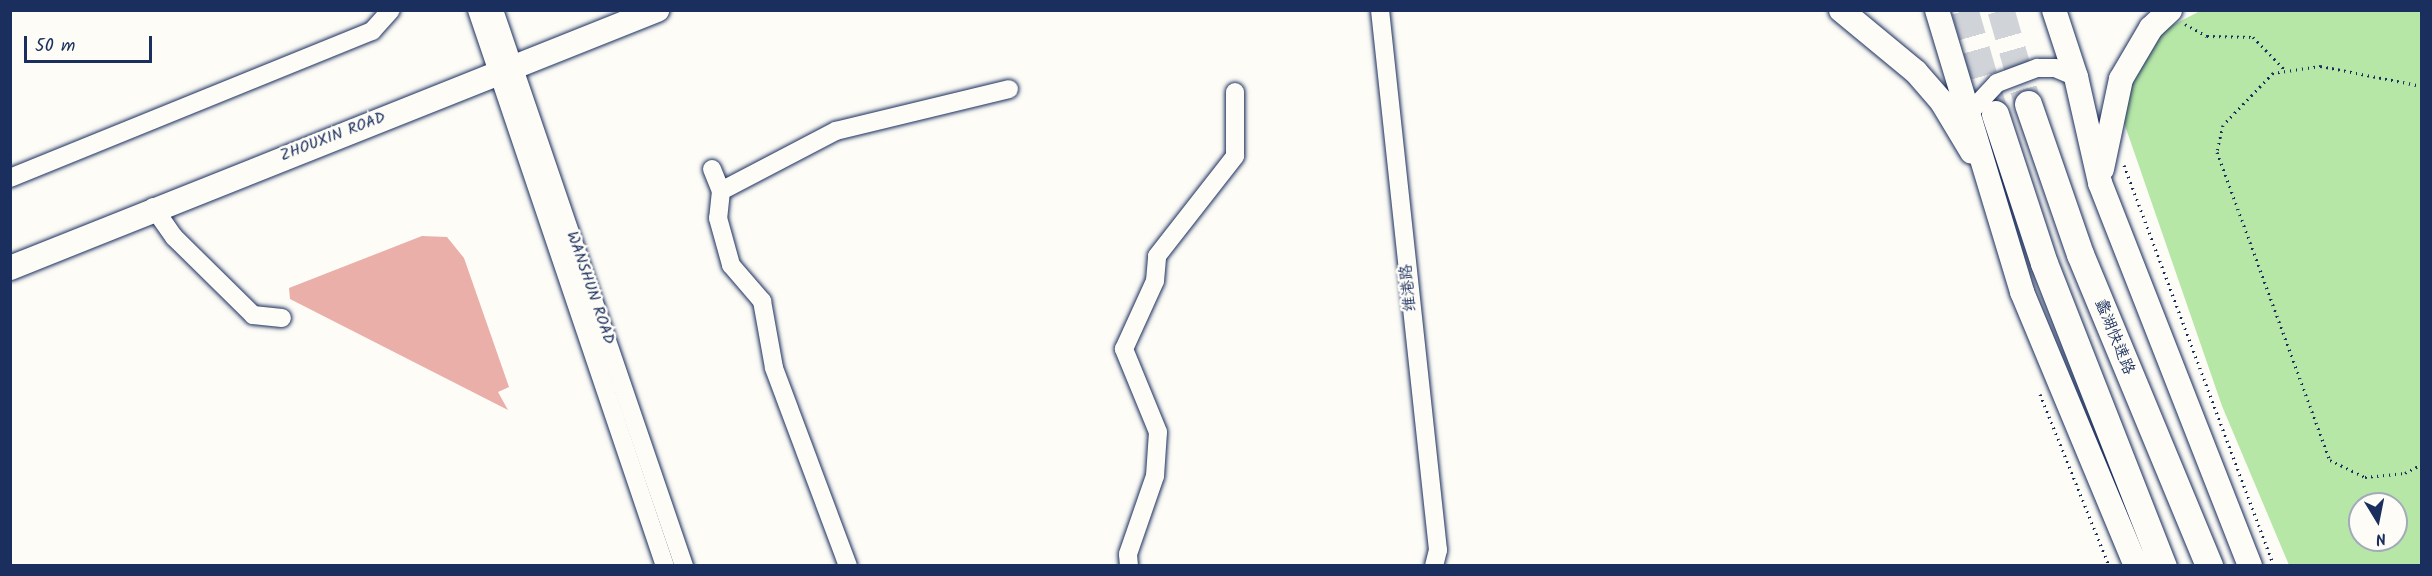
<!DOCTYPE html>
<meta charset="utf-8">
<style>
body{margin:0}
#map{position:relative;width:2432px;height:576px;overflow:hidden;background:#fdfcf7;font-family:Kalam,"LXGW WenKai TC",sans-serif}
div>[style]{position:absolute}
.green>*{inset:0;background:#b7e7a6}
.building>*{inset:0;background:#eaafa9}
.highway-tunnel>*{height:27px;margin-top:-13.5px;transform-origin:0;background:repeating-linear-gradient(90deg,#d0d3d8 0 27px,transparent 0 41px)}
.path>*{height:3px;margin-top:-1.5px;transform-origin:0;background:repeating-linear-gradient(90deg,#1b2f5e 0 1.5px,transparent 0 6px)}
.roads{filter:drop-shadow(0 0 2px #1b2f5e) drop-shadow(0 0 2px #1b2f5e)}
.minor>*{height:18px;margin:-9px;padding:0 9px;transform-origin:9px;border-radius:9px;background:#fdfcf7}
.major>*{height:24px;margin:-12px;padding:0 12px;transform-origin:12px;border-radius:12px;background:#fdfcf7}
.highway>*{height:27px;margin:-13.5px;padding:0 13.5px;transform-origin:13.5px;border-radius:13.5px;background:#fdfcf7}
span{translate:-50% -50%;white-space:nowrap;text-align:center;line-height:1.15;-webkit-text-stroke:5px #fdfcf7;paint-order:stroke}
.street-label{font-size:16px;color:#1b2f5e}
.frame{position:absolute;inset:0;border:12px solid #1b2f5e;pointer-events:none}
.north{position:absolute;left:2348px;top:492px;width:60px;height:60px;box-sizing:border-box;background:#fdfcf7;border:2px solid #a3aaba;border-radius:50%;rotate:170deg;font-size:16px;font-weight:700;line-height:24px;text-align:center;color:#1b2f5e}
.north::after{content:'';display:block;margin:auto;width:21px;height:27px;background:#1b2f5e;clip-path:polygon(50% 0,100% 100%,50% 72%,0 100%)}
.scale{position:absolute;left:24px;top:36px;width:128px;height:27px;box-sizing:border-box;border:3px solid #1b2f5e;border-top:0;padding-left:8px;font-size:18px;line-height:21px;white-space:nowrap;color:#1b2f5e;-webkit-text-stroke:4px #fdfcf7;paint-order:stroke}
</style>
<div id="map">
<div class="green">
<div style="clip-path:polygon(evenodd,2200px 11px,2421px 11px,2421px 565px,2289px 565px,2222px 406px,2121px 114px,2139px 64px,2167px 28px,2200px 11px,2360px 504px,2396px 504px,2396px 540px,2360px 540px,2360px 504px)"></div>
</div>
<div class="building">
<div style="clip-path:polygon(422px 236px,447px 237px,464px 258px,509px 387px,498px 392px,508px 410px,290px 299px,289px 288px)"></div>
</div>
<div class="highway-tunnel">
<div style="left:1965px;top:10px;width:108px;rotate:73.9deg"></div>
<div style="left:2001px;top:10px;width:98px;rotate:74deg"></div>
</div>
<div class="path">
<div style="left:2185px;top:24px;width:25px;rotate:29deg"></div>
<div style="left:2207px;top:36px;width:46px;rotate:1.2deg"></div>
<div style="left:2253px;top:37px;width:46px;rotate:45.9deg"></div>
<div style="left:2422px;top:86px;width:103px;rotate:-168.8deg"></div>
<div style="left:2321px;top:66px;width:49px;rotate:171.7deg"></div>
<div style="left:2273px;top:73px;width:72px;rotate:133.9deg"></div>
<div style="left:2223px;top:125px;width:28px;rotate:103deg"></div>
<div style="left:2217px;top:152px;width:328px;rotate:69.9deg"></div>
<div style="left:2330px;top:460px;width:39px;rotate:26deg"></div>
<div style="left:2365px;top:477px;width:40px;rotate:-5.7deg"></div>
<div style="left:2405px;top:473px;width:19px;rotate:-28deg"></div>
<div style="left:2124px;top:165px;width:428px;rotate:69.5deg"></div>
<div style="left:2040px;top:394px;width:185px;rotate:68.1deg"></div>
</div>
<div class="roads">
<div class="minor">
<div style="left:477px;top:10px;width:587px;rotate:71.32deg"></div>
<div style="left:494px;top:10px;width:588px;rotate:71.13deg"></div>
<div style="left:1380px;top:10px;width:543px;rotate:83.87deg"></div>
<div style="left:1438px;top:550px;width:16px;rotate:104deg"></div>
<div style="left:1971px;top:111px;width:38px;rotate:-47deg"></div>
<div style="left:1997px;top:83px;width:43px;rotate:-20.6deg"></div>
<div style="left:2037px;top:68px;width:18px"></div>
<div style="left:2055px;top:68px;width:23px;rotate:23deg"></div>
<div style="left:712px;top:169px;width:24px;rotate:68deg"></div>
<div style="left:721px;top:191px;width:27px;rotate:96deg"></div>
<div style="left:718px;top:218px;width:49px;rotate:74.5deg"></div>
<div style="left:731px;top:265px;width:48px;rotate:49.3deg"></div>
<div style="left:762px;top:301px;width:68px;rotate:79.8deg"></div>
<div style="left:774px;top:368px;width:211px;rotate:69.5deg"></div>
<div style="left:10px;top:178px;width:391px;rotate:-22.1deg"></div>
<div style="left:372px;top:31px;width:28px;rotate:-48deg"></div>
<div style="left:721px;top:191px;width:130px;rotate:-27.6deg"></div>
<div style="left:836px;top:131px;width:178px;rotate:-13.6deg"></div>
<div style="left:153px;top:207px;width:37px;rotate:55deg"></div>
<div style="left:174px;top:237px;width:111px;rotate:44.6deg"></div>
<div style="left:253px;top:315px;width:29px;rotate:6deg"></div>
<div style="left:1129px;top:566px;width:12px;rotate:-95deg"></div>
<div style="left:1128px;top:554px;width:83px;rotate:-70.9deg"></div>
<div style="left:1155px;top:476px;width:44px;rotate:-86.1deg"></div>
<div style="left:1158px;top:432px;width:90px;rotate:-112.3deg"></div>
<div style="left:1124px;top:349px;width:75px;rotate:-65.5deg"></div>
<div style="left:1155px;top:281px;width:25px;rotate:-85deg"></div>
<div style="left:1157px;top:256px;width:127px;rotate:-52deg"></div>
<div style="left:1235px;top:156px;width:64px;rotate:-90deg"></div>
</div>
<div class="major">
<div style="left:1841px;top:10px;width:97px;rotate:39.6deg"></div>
<div style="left:1916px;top:72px;width:40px;rotate:49deg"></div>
<div style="left:1942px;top:102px;width:58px;rotate:59deg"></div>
<div style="left:1937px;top:10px;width:295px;rotate:73.2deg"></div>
<div style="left:2022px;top:292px;width:297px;rotate:67.4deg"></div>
<div style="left:2054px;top:10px;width:71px;rotate:71.8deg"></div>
<div style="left:2076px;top:77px;width:109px;rotate:77.2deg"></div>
<div style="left:2100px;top:183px;width:411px;rotate:68.6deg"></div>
<div style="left:2102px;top:169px;width:92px;rotate:-78.1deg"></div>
<div style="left:2121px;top:79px;width:59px;rotate:-59.5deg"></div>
<div style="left:2151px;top:28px;width:26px;rotate:-43deg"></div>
<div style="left:10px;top:268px;width:697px;rotate:-21.74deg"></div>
</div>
<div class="highway">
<div style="left:2028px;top:104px;width:159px;rotate:70.9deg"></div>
<div style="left:2080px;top:254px;width:338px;rotate:67.5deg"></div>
<div style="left:1995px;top:114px;width:157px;rotate:71.8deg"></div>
<div style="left:2044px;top:263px;width:326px;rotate:68.6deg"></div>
<div style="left:2136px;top:562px;width:4px;rotate:63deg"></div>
</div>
</div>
<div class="street-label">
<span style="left:333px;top:137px;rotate:-21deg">ZHOUXIN ROAD</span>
<span style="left:590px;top:288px;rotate:71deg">WANSHUN ROAD</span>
<span style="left:1409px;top:288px;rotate:-96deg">维港路</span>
<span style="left:2114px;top:337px;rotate:68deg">蠡湖快速路</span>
</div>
<div class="frame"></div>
<div class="north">N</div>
<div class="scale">50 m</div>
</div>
